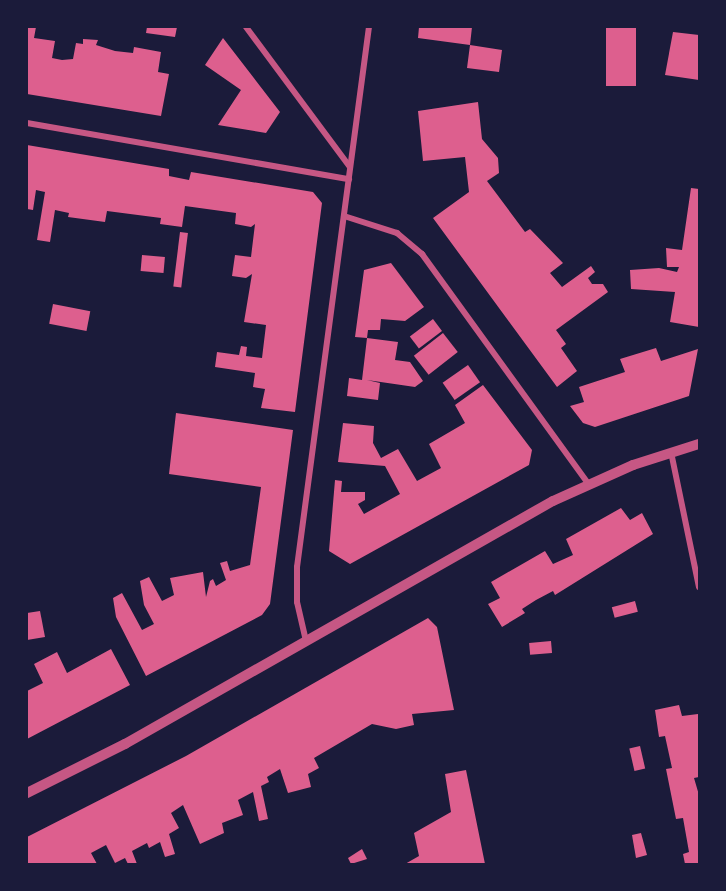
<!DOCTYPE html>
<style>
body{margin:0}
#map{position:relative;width:726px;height:891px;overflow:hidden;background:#1b1b3a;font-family:"Alegreya Sans",sans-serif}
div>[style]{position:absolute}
.building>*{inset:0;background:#dd5f8e;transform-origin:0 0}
.minor>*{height:6px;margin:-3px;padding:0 3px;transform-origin:3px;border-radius:3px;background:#c65784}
.tertiary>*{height:10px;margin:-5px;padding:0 5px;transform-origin:5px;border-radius:5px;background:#c65784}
span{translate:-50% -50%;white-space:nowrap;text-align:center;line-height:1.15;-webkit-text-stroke:5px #1b1b3a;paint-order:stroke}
.frame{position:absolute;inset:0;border:28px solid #1b1b3a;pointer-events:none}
</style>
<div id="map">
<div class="building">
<div style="clip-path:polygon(27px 27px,36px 27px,34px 38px,55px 41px,52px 58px,62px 60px,73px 59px,76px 43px,83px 44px,83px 39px,98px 40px,96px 45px,115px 51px,133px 53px,134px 47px,161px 52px,158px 72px,169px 74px,161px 116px,27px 94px)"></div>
<div style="clip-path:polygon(147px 27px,177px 27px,175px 37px,146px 33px)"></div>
<div style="clip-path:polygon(419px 27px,472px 27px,470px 45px,502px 50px,499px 72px,467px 68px,470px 45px,418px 38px)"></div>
<div style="left:606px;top:27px;width:30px;height:59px"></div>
<div style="clip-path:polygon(673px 32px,699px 35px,699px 80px,665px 75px)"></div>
<div style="clip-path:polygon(223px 38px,280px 112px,266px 133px,218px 125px,241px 90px,205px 65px)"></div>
<div style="clip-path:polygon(478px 102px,482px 139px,498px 158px,499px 173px,487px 181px,525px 232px,530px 229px,563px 263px,550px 273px,562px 287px,591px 266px,595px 272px,588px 278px,592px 284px,603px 284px,608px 292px,556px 330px,566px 344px,561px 348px,577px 371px,557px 387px,433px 218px,469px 192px,465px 157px,423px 161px,418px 111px)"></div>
<div style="clip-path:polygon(27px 145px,169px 169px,169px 176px,189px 180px,191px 172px,313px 192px,322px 203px,295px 412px,261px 408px,265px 389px,253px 387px,255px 373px,215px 367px,217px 352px,239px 355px,241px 346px,247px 347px,246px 356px,262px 358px,266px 325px,244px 322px,252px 274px,246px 278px,232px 276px,235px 255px,251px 257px,255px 224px,251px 227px,235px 224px,236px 213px,185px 206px,182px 227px,160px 224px,161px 218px,107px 211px,105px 222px,68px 217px,69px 213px,55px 210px,50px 242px,37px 240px,45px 192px,36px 190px,33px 210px,27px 209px)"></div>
<div style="clip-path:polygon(691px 188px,699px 189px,699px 327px,670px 322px,675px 292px,631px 289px,630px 270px,659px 268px,677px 272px,679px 267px,667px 267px,666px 248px,682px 250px)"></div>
<div style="left:180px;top:232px;width:8px;height:55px;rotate:7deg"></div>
<div style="left:142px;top:255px;width:23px;height:16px;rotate:5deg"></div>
<div style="clip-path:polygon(391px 263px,424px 307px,405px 321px,381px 319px,380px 330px,368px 330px,367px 338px,355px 337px,364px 270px)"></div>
<div style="left:53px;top:304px;width:38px;height:20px;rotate:11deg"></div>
<div style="left:433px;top:319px;width:15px;height:29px;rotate:53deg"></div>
<div style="left:443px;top:333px;width:24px;height:37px;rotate:52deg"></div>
<div style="clip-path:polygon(367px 338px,398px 342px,395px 360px,410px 362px,423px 381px,415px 387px,367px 380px,380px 383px,378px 400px,347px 396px,349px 378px,362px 380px)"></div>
<div style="clip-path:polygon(656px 348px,661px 361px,698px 349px,689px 396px,595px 427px,583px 423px,570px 406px,584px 402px,579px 387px,625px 372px,620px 359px)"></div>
<div style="left:468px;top:365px;width:21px;height:31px;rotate:55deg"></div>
<div style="clip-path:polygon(483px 385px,532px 450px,529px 465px,350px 564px,329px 551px,335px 480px,342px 481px,341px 492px,365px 492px,365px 500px,358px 504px,364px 514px,400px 494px,385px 466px,338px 462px,343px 423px,374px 426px,373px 443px,381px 458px,398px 449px,417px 481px,441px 468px,429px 444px,465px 423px,455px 405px)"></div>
<div style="clip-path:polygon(176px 413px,293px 430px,270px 604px,262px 615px,146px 676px,116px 617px,113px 598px,122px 593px,142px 630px,154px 624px,144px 605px,140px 581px,149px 577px,162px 601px,174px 595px,170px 578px,203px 572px,206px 597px,210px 581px,213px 579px,216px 586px,226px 580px,220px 563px,227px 561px,230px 571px,250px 565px,261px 487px,169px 474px)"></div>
<div style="clip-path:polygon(621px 508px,630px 520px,642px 513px,653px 534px,555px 595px,553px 591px,536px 600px,522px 609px,525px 613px,502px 627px,488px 604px,500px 598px,491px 582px,545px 551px,553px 564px,573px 555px,566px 539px)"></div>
<div style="left:635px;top:601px;width:11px;height:24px;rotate:75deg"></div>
<div style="clip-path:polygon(40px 611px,45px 637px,27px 640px,27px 613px)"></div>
<div style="clip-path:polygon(428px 618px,437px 627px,454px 710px,412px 714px,414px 725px,396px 729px,372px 724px,314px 758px,319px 768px,308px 774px,311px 787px,288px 793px,280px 769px,267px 777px,269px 782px,261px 786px,268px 819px,259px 821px,253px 792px,238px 800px,243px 815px,222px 823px,224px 833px,200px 844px,183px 805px,171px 813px,179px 828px,169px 834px,175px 854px,165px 857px,160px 842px,149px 848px,147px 843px,132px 851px,137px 864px,128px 864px,125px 858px,115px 863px,106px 845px,91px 853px,97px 864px,27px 864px,27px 837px,186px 756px)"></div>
<div style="left:551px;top:641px;width:12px;height:22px;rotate:85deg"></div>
<div style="clip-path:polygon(111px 649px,130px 685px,27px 739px,27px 691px,43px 683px,34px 664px,57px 652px,67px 673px)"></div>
<div style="clip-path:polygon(679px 705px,682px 716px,698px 714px,699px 721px,699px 777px,694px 778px,699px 795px,699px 864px,685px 864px,683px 854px,689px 852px,683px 818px,676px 819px,666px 769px,672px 768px,665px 736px,659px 737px,655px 710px)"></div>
<div style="left:640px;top:746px;width:23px;height:11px;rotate:77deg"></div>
<div style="clip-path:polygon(466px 770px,485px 864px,405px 864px,419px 856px,414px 833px,451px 812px,445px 774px)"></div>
<div style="clip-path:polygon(641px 833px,647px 855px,636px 858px,632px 835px)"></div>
<div style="clip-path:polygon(362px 849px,367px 859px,351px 864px,348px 858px)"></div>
</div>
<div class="minor">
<div style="left:246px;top:27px;width:174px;rotate:53.4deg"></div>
<div style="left:27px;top:123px;width:327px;rotate:9.9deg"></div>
<div style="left:344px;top:216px;width:56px;rotate:17.8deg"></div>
<div style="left:397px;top:233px;width:33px;rotate:40deg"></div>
<div style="left:422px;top:254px;width:283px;rotate:54.1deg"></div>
<div style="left:671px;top:452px;width:138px;rotate:78.3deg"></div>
<div style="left:306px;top:641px;width:40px;rotate:-103deg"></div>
<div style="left:297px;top:602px;width:35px;rotate:-90deg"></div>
<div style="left:297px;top:567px;width:545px;rotate:-82.41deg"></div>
</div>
<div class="tertiary">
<div style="left:27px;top:793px;width:110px;rotate:-26.6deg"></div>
<div style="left:125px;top:744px;width:492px;rotate:-29.6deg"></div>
<div style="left:553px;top:501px;width:88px;rotate:-24.2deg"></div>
<div style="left:633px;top:465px;width:69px;rotate:-17.7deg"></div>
</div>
<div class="frame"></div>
</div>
